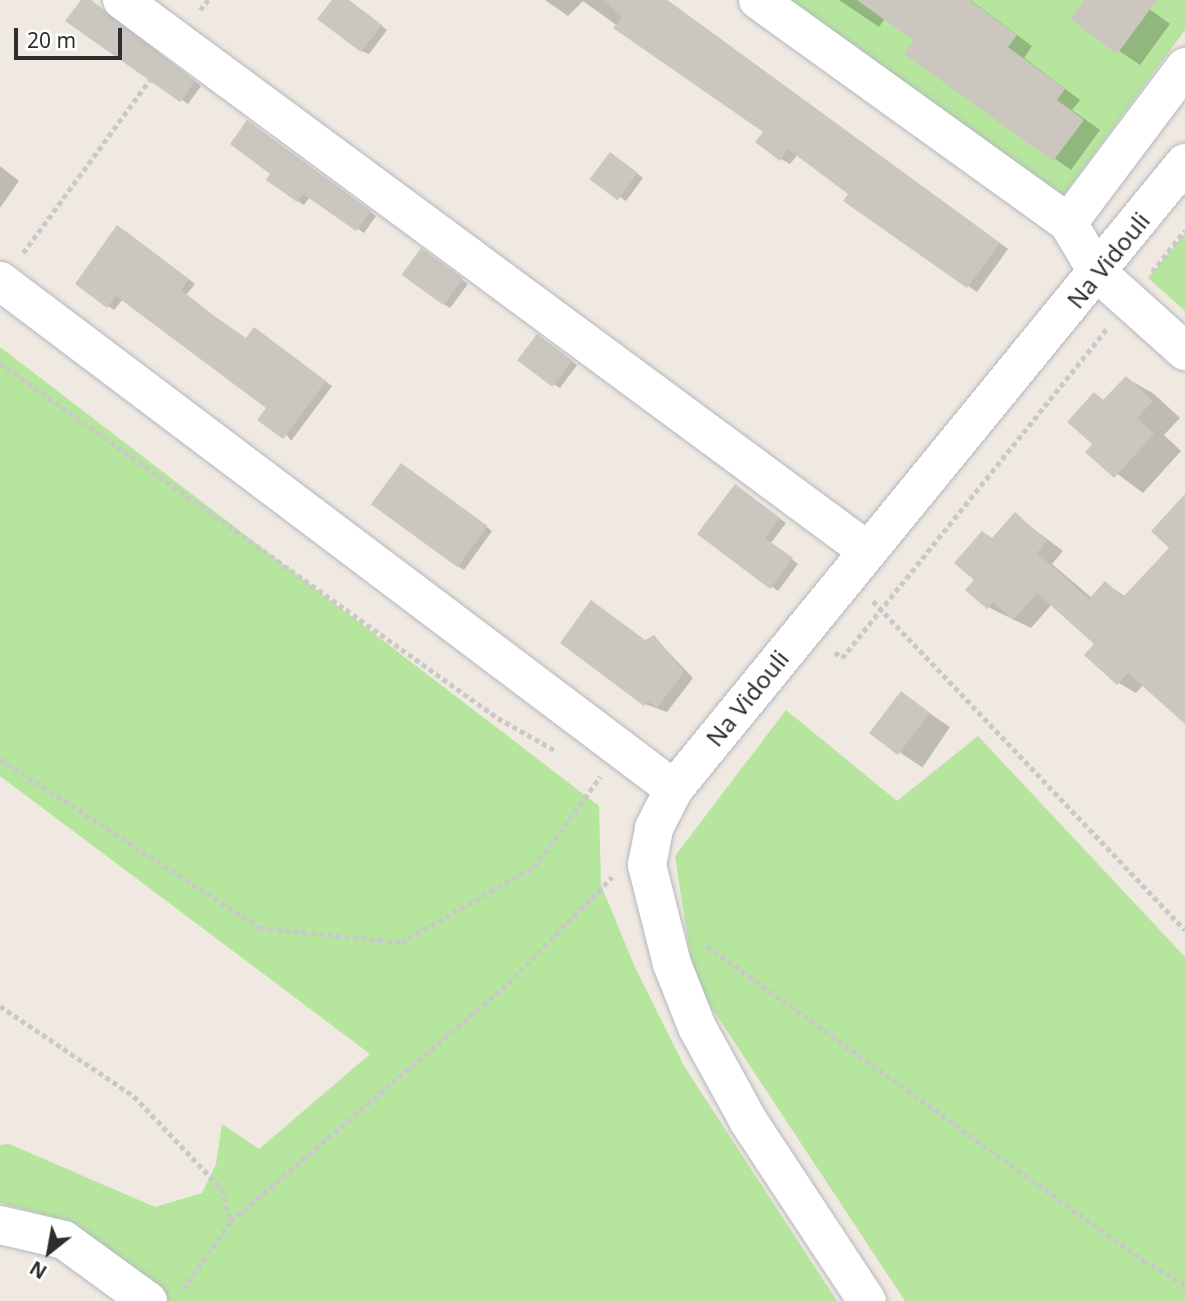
<!DOCTYPE html>
<style>
body{margin:0}
#map{position:relative;width:1185px;height:1301px;overflow:hidden;background:#efe9e1;font-family:"Noto Sans",sans-serif}
div>[style]{position:absolute}
.green>*{inset:0;background:#b6e59e}
.shadow>*{inset:0;background:#0003;transform-origin:0 0}
.building>*{inset:0;background:#cbc7bf;transform-origin:0 0}
.path>*{height:4.5px;margin-top:-2.25px;transform-origin:0;background:repeating-linear-gradient(90deg,#c9c9c9 0 5px,transparent 0 8.5px)}
.roads{filter:drop-shadow(0 0 2px #b4b7c1) drop-shadow(0 0 2px #b4b7c1)}
.street>*{height:38px;margin:-19px;padding:0 19px;transform-origin:19px;border-radius:19px;background:#fff}
span{translate:-50% -50%;white-space:nowrap;text-align:center;line-height:1.15;-webkit-text-stroke:7px #fff;paint-order:stroke}
.street-label{font-size:24px;color:#2e2e2e}
.north{position:absolute;left:14px;top:1217px;width:70px;height:70px;-webkit-text-stroke:5px #fff;paint-order:stroke;rotate:211deg;font-size:19px;font-weight:700;line-height:28px;text-align:center;color:#2e2e2e}
.north::after{content:'';display:block;margin:auto;width:24px;height:32px;background:#2e2e2e;clip-path:polygon(50% 0,100% 100%,50% 72%,0 100%)}
.scale{position:absolute;left:14px;top:28px;width:108px;height:32px;box-sizing:border-box;border:4px solid #2e2e2e;border-top:0;padding-left:9px;font-size:21px;line-height:24px;white-space:nowrap;color:#2e2e2e;-webkit-text-stroke:5px #fff;paint-order:stroke}
</style>
<div id="map">
<div class="green">
<div style="clip-path:polygon(789px 0,1185px 0,1185px 30px,1060px 200px)"></div>
<div style="clip-path:polygon(1185px 233px,1185px 311px,1148px 278px)"></div>
<div style="clip-path:polygon(0 347px,599px 806px,601px 885px,634px 965px,684px 1066px,837px 1301px,156px 1301px,132px 1266px,61px 1219px,0 1203px,0 1145px,9px 1144px,155px 1207px,202px 1193px,216px 1164px,222px 1124px,259px 1149px,370px 1054px,0 776px)"></div>
<div style="clip-path:polygon(786px 710px,897px 801px,978px 736px,1185px 957px,1185px 1301px,905px 1301px,694px 981px,675px 856px)"></div>
</div>
<div class="shadow">
<div style="clip-path:polygon(83px 0,91px 1px,201px 86px,188px 104px,67px 21px)"></div>
<div style="clip-path:polygon(334px 0,348px 0,387px 30px,369px 54px,362px 51px)"></div>
<div style="clip-path:polygon(545px 0,667px 0,1008px 249px,977px 292px,846px 200px,850px 194px,798px 154px,790px 164px,781px 159px,765px 132px,583px 1px,568px 16px)"></div>
<div style="clip-path:polygon(839px 0,898px 0,879px 27px)"></div>
<div style="clip-path:polygon(940px 0,970px 0,1032px 46px,1024px 58px,1080px 100px,1072px 110px,1100px 130px,1071px 170px,907px 53px)"></div>
<div style="clip-path:polygon(1086px 0,1137px 0,1170px 24px,1140px 65px,1072px 19px)"></div>
<div style="clip-path:polygon(254px 126px,376px 216px,364px 233px,310px 197px,304px 205px,298px 201px)"></div>
<div style="clip-path:polygon(617px 158px,643px 178px,626px 201px,593px 179px)"></div>
<div style="clip-path:polygon(0 166px,19px 181px,0 208px)"></div>
<div style="clip-path:polygon(125px 231px,195px 284px,186px 295px,220px 321px,247px 340px,261px 333px,332px 386px,291px 441px,268px 408px,123px 299px,114px 310px,108px 306px)"></div>
<div style="clip-path:polygon(428px 254px,468px 284px,450px 308px,444px 304px)"></div>
<div style="clip-path:polygon(544px 340px,577px 365px,560px 388px,553px 384px)"></div>
<div style="clip-path:polygon(1126px 378px,1154px 394px,1180px 418px,1164px 435px,1181px 451px,1143px 493px,1088px 452px,1095px 444px,1094px 394px,1105px 401px)"></div>
<div style="clip-path:polygon(408px 469px,492px 531px,464px 570px,458px 566px)"></div>
<div style="clip-path:polygon(742px 490px,786px 523px,771px 543px,798px 564px,778px 591px,700px 534px)"></div>
<div style="clip-path:polygon(1185px 496px,1185px 722px,1144px 684px,1136px 693px,1119px 683px,1087px 655px,1097px 644px,1052px 604px,1031px 628px,988px 607px,976px 579px,994px 539px,1015px 515px,1063px 551px,1052px 564px,1092px 598px,1105px 583px,1126px 597px,1172px 547px)"></div>
<div style="clip-path:polygon(654px 637px,693px 678px,667px 712px,645px 704px,563px 642px,646px 641px)"></div>
<div style="left:901px;top:694px;width:59px;height:49px;rotate:34deg"></div>
</div>
<div class="building">
<div style="clip-path:polygon(81px 0,91px 0,195px 81px,180px 102px,65px 21px)"></div>
<div style="clip-path:polygon(332px 0,349px 0,382px 25px,361px 52px,317px 19px)"></div>
<div style="clip-path:polygon(603px 0,667px 0,1000px 243px,967px 288px,843px 201px,848px 194px,788px 149px,780px 161px,755px 142px,763px 132px,613px 28px,622px 17px)"></div>
<div style="clip-path:polygon(857px 0,969px 0,1017px 35px,1008px 47px,1065px 89px,1057px 100px,1084px 120px,1053px 161px,904px 54px,914px 41px)"></div>
<div style="clip-path:polygon(1084px 0,1157px 0,1117px 54px,1070px 19px)"></div>
<div style="clip-path:polygon(247px 120px,371px 211px,356px 231px,303px 194px,297px 202px,266px 180px,270px 174px,230px 144px)"></div>
<div style="left:610px;top:152px;width:35px;height:34px;rotate:37deg"></div>
<div style="clip-path:polygon(117px 225px,189px 279px,181px 290px,213px 315px,246px 338px,254px 327px,326px 381px,283px 439px,257px 420px,266px 408px,239px 388px,116px 296px,107px 308px,75px 284px)"></div>
<div style="left:421px;top:248px;width:52px;height:33px;rotate:36deg"></div>
<div style="left:537px;top:334px;width:44px;height:33px;rotate:37deg"></div>
<div style="clip-path:polygon(1126px 376px,1153px 401px,1137px 418px,1154px 434px,1114px 478px,1085px 452px,1092px 444px,1067px 422px,1094px 392px,1103px 400px)"></div>
<div style="left:401px;top:463px;width:107px;height:51px;rotate:36deg"></div>
<div style="clip-path:polygon(735px 484px,780px 518px,765px 538px,793px 558px,770px 589px,697px 534px)"></div>
<div style="clip-path:polygon(1185px 494px,1185px 724px,1128px 673px,1117px 685px,1084px 655px,1094px 644px,1037px 593px,1013px 620px,993px 602px,987px 609px,965px 590px,974px 580px,954px 563px,982px 531px,992px 538px,1015px 512px,1047px 541px,1037px 553px,1089px 599px,1105px 581px,1123px 597px,1169px 548px,1151px 531px)"></div>
<div style="clip-path:polygon(591px 600px,645px 640px,654px 635px,684px 672px,657px 708px,647px 701px,644px 706px,560px 643px)"></div>
<div style="left:901px;top:691px;width:36px;height:53px;rotate:37deg"></div>
</div>
<div class="path">
<div style="left:200px;top:10px;width:13px;rotate:-51deg"></div>
<div style="left:23px;top:253px;width:225px;rotate:-53.8deg"></div>
<div style="left:1152px;top:272px;width:53px;rotate:-51.8deg"></div>
<div style="left:0;top:363px;width:612px;rotate:35.48deg"></div>
<div style="left:498px;top:718px;width:67px;rotate:29.6deg"></div>
<div style="left:873px;top:601px;width:453px;rotate:46.5deg"></div>
<div style="left:835px;top:652px;width:9px;rotate:41deg"></div>
<div style="left:842px;top:658px;width:423px;rotate:-51.2deg"></div>
<div style="left:0;top:759px;width:310px;rotate:33deg"></div>
<div style="left:260px;top:928px;width:142px;rotate:5.7deg"></div>
<div style="left:401px;top:942px;width:153px;rotate:-29.4deg"></div>
<div style="left:534px;top:867px;width:112px;rotate:-53.7deg"></div>
<div style="left:707px;top:946px;width:539px;rotate:35.78deg"></div>
<div style="left:1144px;top:1261px;width:48px;rotate:30.3deg"></div>
<div style="left:0;top:1006px;width:161px;rotate:33.9deg"></div>
<div style="left:134px;top:1096px;width:128px;rotate:46.6deg"></div>
<div style="left:222px;top:1189px;width:33px;rotate:74deg"></div>
<div style="left:183px;top:1289px;width:83px;rotate:-54.8deg"></div>
<div style="left:231px;top:1221px;width:357px;rotate:-40.6deg"></div>
<div style="left:502px;top:989px;width:157px;rotate:-45.5deg"></div>
</div>
<div class="roads">
<div class="street">
<div style="left:122px;top:0;width:924px;rotate:36.46deg"></div>
<div style="left:758px;top:0;width:382px;rotate:35.7deg"></div>
<div style="left:1068px;top:223px;width:58px;rotate:59deg"></div>
<div style="left:1098px;top:273px;width:117px;rotate:41.9deg"></div>
<div style="left:1068px;top:223px;width:195px;rotate:-53.1deg"></div>
<div style="left:0;top:281px;width:844px;rotate:37.01deg"></div>
<div style="left:0;top:1225px;width:66px;rotate:13.2deg"></div>
<div style="left:64px;top:1240px;width:104px;rotate:36deg"></div>
<div style="left:867px;top:1301px;width:214px;rotate:-123.4deg"></div>
<div style="left:749px;top:1122px;width:108px;rotate:-118.7deg"></div>
<div style="left:697px;top:1027px;width:68px;rotate:-111.6deg"></div>
<div style="left:672px;top:964px;width:102px;rotate:-104.2deg"></div>
<div style="left:647px;top:865px;width:38px;rotate:-79deg"></div>
<div style="left:654px;top:828px;width:44px;rotate:-62.9deg"></div>
<div style="left:674px;top:789px;width:808px;rotate:-50.78deg"></div>
</div>
</div>
<div class="street-label">
<span style="left:1108px;top:260px;rotate:-51deg">Na Vidouli</span>
<span style="left:747px;top:698px;rotate:-51deg">Na Vidouli</span>
</div>
<div class="north">N</div>
<div class="scale">20 m</div>
</div>
